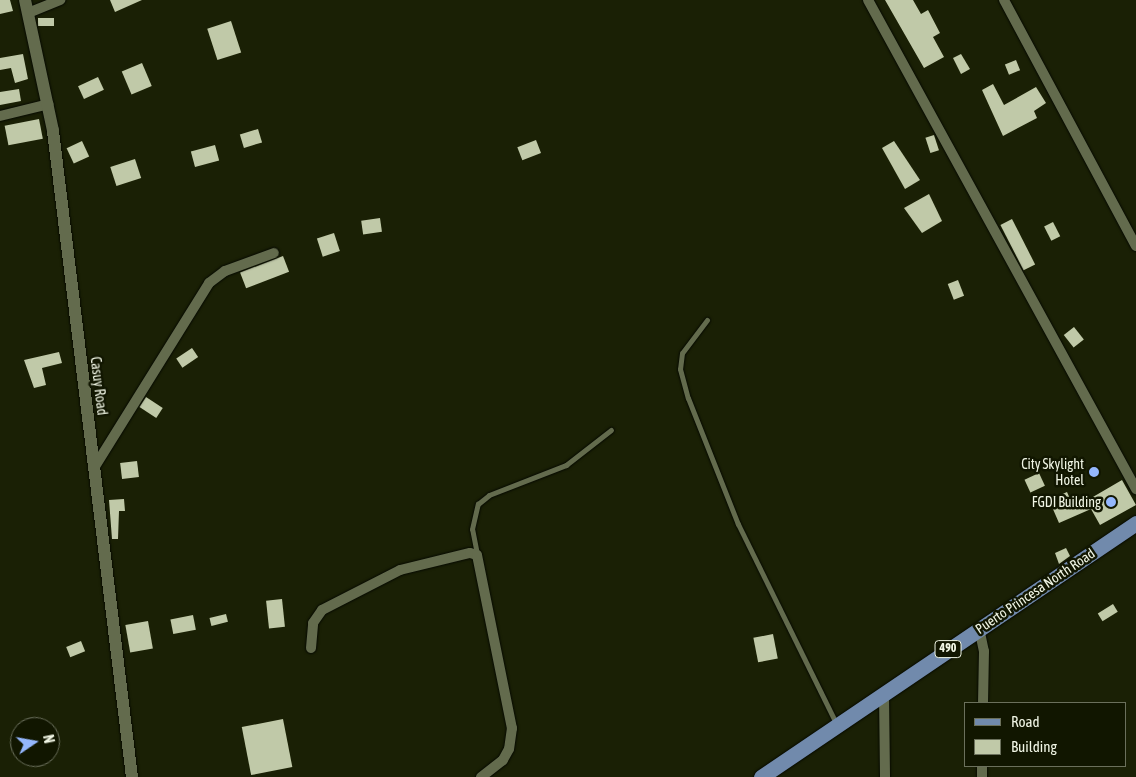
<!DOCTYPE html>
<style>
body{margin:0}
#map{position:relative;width:1136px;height:777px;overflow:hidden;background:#1a2005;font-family:"Asap Condensed",sans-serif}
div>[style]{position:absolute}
.building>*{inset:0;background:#c0c9a8;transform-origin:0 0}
.roads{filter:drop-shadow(0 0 1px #060900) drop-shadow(0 0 1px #060900)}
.service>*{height:5px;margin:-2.5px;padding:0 2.5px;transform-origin:2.5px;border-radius:2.5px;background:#636b4d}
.minor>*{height:10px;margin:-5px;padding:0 5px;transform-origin:5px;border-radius:5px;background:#636b4d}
.tertiary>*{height:12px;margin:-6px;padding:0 6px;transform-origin:6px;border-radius:6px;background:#636b4d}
.primary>*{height:15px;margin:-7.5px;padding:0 7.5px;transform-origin:7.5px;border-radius:7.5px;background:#718aac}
.dots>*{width:14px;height:14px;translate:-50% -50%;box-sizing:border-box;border:2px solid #111600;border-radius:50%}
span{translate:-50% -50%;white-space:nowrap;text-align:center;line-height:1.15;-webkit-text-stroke:5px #111600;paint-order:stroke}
.shield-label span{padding:1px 4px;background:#111600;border:1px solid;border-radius:4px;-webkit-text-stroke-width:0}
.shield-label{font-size:12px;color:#f1f6e5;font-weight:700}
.street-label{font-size:14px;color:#f1f6e5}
.poi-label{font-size:14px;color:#f1f6e5}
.right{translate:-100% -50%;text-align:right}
.legend{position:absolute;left:964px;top:702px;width:162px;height:65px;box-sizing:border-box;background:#111600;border:1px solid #6b705c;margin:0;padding:6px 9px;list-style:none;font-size:15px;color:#f1f6e5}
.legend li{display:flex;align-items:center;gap:10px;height:25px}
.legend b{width:25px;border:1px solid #6b705c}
.north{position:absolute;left:10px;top:717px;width:50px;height:50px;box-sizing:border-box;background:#111600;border:1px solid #6b705c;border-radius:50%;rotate:78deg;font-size:14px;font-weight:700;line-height:20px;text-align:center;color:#f1f6e5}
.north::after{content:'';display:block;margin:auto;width:18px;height:22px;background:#94b7fd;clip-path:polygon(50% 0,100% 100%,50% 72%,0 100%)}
</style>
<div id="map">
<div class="building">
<div style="clip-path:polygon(0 0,10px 0,13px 11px,0 14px)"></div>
<div style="clip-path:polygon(110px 0,142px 0,115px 12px)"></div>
<div style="clip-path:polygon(885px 0,913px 0,921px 14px,928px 10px,940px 33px,933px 37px,944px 57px,924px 68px)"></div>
<div style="left:54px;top:18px;width:8px;height:16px;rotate:90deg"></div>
<div style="left:231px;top:21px;width:33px;height:25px;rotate:72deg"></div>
<div style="clip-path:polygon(23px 54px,28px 79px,15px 83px,11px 68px,0 70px,0 58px)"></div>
<div style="clip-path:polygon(961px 54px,970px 69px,961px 74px,953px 58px)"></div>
<div style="left:1016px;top:60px;width:11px;height:12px;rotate:68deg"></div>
<div style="left:142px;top:63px;width:25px;height:22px;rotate:67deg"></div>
<div style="left:98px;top:77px;width:14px;height:22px;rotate:65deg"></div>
<div style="clip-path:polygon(993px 84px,1004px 105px,1036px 87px,1046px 103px,1034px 111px,1037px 118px,1003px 136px,982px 90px)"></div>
<div style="clip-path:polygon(19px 89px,21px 101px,0 105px,0 92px)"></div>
<div style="left:39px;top:119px;width:20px;height:35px;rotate:79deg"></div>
<div style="left:258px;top:129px;width:14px;height:19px;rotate:73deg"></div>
<div style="left:934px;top:135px;width:16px;height:9px;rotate:72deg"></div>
<div style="left:536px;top:140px;width:14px;height:20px;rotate:69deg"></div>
<div style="left:82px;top:141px;width:17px;height:17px;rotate:65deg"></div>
<div style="clip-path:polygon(894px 141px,920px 180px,905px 189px,882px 148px)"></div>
<div style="left:215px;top:145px;width:16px;height:25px;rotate:75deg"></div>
<div style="left:135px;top:159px;width:20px;height:26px;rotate:72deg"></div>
<div style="clip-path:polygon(929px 194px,942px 221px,922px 233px,904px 208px)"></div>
<div style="left:380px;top:218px;width:14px;height:19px;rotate:82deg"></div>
<div style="left:1012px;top:219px;width:51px;height:13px;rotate:63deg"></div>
<div style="left:1053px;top:222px;width:16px;height:10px;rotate:63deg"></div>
<div style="left:334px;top:233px;width:19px;height:18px;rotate:72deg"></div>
<div style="left:283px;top:256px;width:17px;height:46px;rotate:69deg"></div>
<div style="left:958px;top:280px;width:17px;height:11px;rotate:69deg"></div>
<div style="left:1074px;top:327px;width:16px;height:13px;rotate:52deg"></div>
<div style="left:192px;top:348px;width:11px;height:19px;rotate:56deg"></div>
<div style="clip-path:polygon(59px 352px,62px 363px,42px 368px,46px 385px,34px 388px,24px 360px)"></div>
<div style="left:146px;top:397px;width:20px;height:12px;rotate:33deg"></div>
<div style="left:137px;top:461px;width:16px;height:17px;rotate:83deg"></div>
<div style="left:1039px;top:473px;width:14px;height:16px;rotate:65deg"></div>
<div style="clip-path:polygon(1122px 480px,1136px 505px,1100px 525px,1091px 509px,1059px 523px,1049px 500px,1067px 492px,1074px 508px)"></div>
<div style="clip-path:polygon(124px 499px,125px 511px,119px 511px,118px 539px,112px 539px,109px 500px)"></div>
<div style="clip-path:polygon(1066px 548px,1070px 556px,1059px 564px,1055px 553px)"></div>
<div style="left:282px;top:599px;width:28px;height:16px;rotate:84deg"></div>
<div style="left:1113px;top:604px;width:9px;height:18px;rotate:58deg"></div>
<div style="left:226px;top:614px;width:8px;height:17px;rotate:76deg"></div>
<div style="left:193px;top:615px;width:15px;height:23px;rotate:79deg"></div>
<div style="left:148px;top:621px;width:28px;height:23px;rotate:80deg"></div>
<div style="left:773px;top:634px;width:25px;height:20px;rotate:79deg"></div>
<div style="left:81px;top:641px;width:11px;height:16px;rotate:68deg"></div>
<div style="left:283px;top:719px;width:49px;height:42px;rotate:79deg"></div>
</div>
<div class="roads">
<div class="service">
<div style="left:707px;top:320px;width:41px;rotate:127.1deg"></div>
<div style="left:682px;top:353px;width:16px;rotate:97deg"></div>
<div style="left:680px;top:369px;width:30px;rotate:75deg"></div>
<div style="left:688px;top:398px;width:136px;rotate:68.4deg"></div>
<div style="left:738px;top:524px;width:222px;rotate:63.8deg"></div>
<div style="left:477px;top:554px;width:25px;rotate:-101deg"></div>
<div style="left:472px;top:529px;width:26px;rotate:-77deg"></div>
<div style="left:478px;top:504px;width:14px;rotate:-39deg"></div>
<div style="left:489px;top:495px;width:83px;rotate:-21.3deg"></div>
<div style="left:566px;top:465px;width:57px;rotate:-37.9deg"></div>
</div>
<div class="minor">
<div style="left:868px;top:0;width:558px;rotate:61.27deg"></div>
<div style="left:1004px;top:0;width:279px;rotate:61.8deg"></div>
<div style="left:28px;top:13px;width:35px;rotate:-22deg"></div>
<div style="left:0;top:116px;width:50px;rotate:-13.8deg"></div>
<div style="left:94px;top:468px;width:218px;rotate:-58.1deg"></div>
<div style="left:209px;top:283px;width:20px;rotate:-37deg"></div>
<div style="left:225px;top:271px;width:52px;rotate:-20.2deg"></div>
<div style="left:979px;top:628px;width:24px;rotate:78deg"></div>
<div style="left:984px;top:651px;width:52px;rotate:91.1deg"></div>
<div style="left:311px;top:648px;width:25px;rotate:-85deg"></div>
<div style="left:313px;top:623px;width:16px;rotate:-55deg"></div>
<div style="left:322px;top:610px;width:88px;rotate:-27.1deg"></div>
<div style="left:400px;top:570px;width:72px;rotate:-13.7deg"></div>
<div style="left:470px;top:553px;width:7px;rotate:16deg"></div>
<div style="left:477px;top:555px;width:177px;rotate:78.6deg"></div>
<div style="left:512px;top:728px;width:21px;rotate:98deg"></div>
<div style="left:509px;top:749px;width:13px;rotate:119deg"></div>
<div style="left:503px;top:760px;width:28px;rotate:142deg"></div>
<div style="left:884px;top:694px;width:83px;rotate:89.3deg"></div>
<div style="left:982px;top:777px;width:11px;rotate:-90deg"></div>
</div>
<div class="tertiary">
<div style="left:25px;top:0;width:134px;rotate:77.9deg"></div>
<div style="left:53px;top:131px;width:651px;rotate:83.03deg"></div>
</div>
<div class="primary">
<div style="left:761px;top:777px;width:453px;rotate:-34.1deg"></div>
</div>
</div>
<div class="dots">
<div style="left:1094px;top:472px;background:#94b7fd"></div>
<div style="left:1111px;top:502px;background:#94b7fd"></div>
</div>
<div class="shield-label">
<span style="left:948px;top:649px">490</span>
</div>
<div class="street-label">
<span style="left:99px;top:386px;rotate:83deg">Casuy Road</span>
<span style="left:1035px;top:591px;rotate:-34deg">Puerto Princesa North Road</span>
</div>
<div class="poi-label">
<span class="right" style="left:1084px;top:472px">City Skylight<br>Hotel</span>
<span class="right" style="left:1101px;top:502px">FGDI Building</span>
</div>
<ul class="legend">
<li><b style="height:6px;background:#718aac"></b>Road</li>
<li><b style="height:14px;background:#c0c9a8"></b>Building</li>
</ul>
<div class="north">N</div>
</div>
